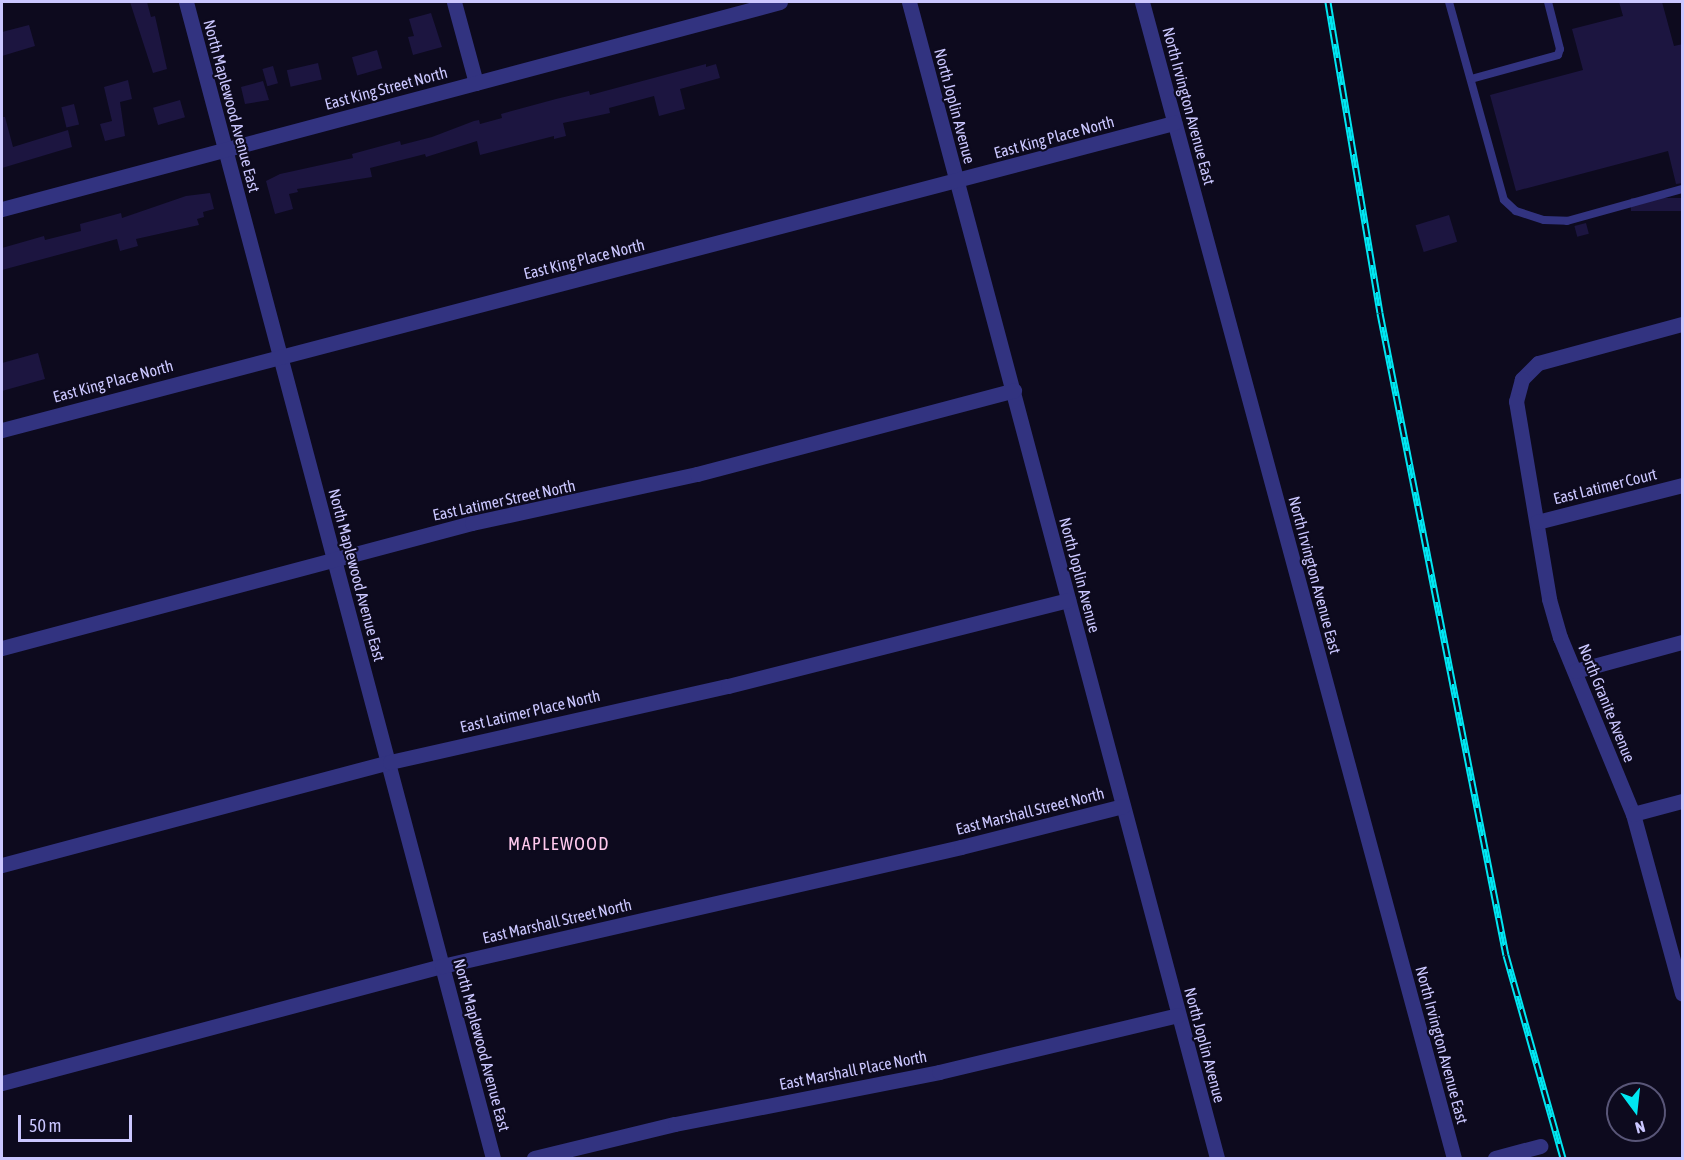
<!DOCTYPE html>
<style>
body{margin:0}
#map{position:relative;width:1684px;height:1160px;overflow:hidden;background:#0d0a1e;font-family:"Asap Condensed",sans-serif}
div>[style]{position:absolute}
.building>*{inset:0;background:#1c1540;transform-origin:0 0}
.service>*{height:8px;margin:-4px;padding:0 4px;transform-origin:4px;border-radius:4px;background:#323380}
.minor>*{height:15px;margin:-7.5px;padding:0 7.5px;transform-origin:7.5px;border-radius:7.5px;background:#323380}
.rail>*{height:7px;margin-top:-3.5px;transform-origin:0;background:repeating-linear-gradient(90deg,#0d0a1e 0 14px,#00e7f2 0 28px);box-sizing:border-box;border-block:2px solid #00e7f2}
span{translate:-50% -50%;white-space:nowrap;text-align:center;line-height:1.15;-webkit-text-stroke:4.5px #0d0a1e;paint-order:stroke}
.street-label{font-size:16px;color:#cbc7ff}
.neighbourhood-label{font-size:18px;color:#ffc9ee;letter-spacing:1.5px}
.frame{position:absolute;inset:0;border:3px solid #cbc7ff;pointer-events:none}
.north{position:absolute;left:1606px;top:1082px;width:60px;height:60px;box-sizing:border-box;background:#0d0a1e;border:2px solid #595678;border-radius:50%;rotate:165deg;font-size:16px;font-weight:700;line-height:24px;text-align:center;color:#cbc7ff}
.north::after{content:'';display:block;margin:auto;width:21px;height:27px;background:#00e7f2;clip-path:polygon(50% 0,100% 100%,50% 72%,0 100%)}
.scale{position:absolute;left:18px;top:1115px;width:114px;height:27px;box-sizing:border-box;border:3px solid #cbc7ff;border-top:0;padding-left:8px;font-size:18px;line-height:21px;white-space:nowrap;color:#cbc7ff;-webkit-text-stroke:4px #0d0a1e;paint-order:stroke}
</style>
<div id="map">
<div class="building">
<div style="clip-path:polygon(130px 2px,147px 2px,151px 17px,155px 16px,167px 69px,153px 73px)"></div>
<div style="clip-path:polygon(1619px 2px,1662px 2px,1674px 46px,1683px 44px,1683px 183px,1676px 184px,1668px 151px,1516px 191px,1490px 95px,1583px 70px,1572px 29px,1623px 16px)"></div>
<div style="clip-path:polygon(431px 13px,442px 47px,413px 55px,408px 37px,414px 36px,409px 19px)"></div>
<div style="clip-path:polygon(29px 25px,35px 46px,2px 56px,2px 32px)"></div>
<div style="left:377px;top:50px;width:19px;height:26px;rotate:74deg"></div>
<div style="left:318px;top:63px;width:17px;height:32px;rotate:77deg"></div>
<div style="clip-path:polygon(706px 64px,706px 67px,716px 64px,720px 78px,680px 89px,685px 109px,659px 116px,654px 96px,609px 108px,610px 113px,563px 123px,566px 136px,554px 139px,554px 136px,480px 155px,477px 141px,426px 157px,425px 154px,370px 168px,372px 177px,297px 189px,298px 192px,289px 194px,293px 209px,275px 214px,266px 181px,280px 174px,353px 158px,352px 154px,400px 141px,401px 145px,432px 137px,474px 121px,479px 120px,480px 124px,502px 118px,501px 114px,556px 99px,589px 91px,590px 95px)"></div>
<div style="left:273px;top:66px;width:18px;height:11px;rotate:74deg"></div>
<div style="clip-path:polygon(128px 80px,132px 99px,120px 102px,125px 136px,105px 141px,100px 124px,112px 121px,104px 87px)"></div>
<div style="clip-path:polygon(263px 81px,269px 100px,245px 104px,241px 87px)"></div>
<div style="left:180px;top:100px;width:18px;height:28px;rotate:74deg"></div>
<div style="left:74px;top:104px;width:21px;height:13px;rotate:76deg"></div>
<div style="clip-path:polygon(2px 117px,5px 117px,13px 147px,68px 130px,72px 147px,2px 168px)"></div>
<div style="clip-path:polygon(210px 193px,214px 209px,203px 212px,204px 217px,197px 219px,199px 225px,136px 239px,138px 246px,120px 251px,117px 239px,2px 270px,2px 248px,44px 236px,45px 240px,81px 231px,80px 224px,110px 216px,121px 213px,122px 218px,186px 196px)"></div>
<div style="left:1683px;top:198px;width:13px;height:52px;rotate:90deg"></div>
<div style="left:1449px;top:215px;width:28px;height:35px;rotate:73deg"></div>
<div style="left:1586px;top:223px;width:11px;height:12px;rotate:75deg"></div>
<div style="clip-path:polygon(38px 353px,45px 379px,2px 391px,2px 363px)"></div>
</div>
<div class="service">
<div style="left:1449px;top:2px;width:205px;rotate:74.5deg"></div>
<div style="left:1504px;top:200px;width:16px;rotate:43deg"></div>
<div style="left:1516px;top:211px;width:29px;rotate:18deg"></div>
<div style="left:1544px;top:220px;width:23px;rotate:2deg"></div>
<div style="left:1567px;top:221px;width:119px;rotate:-15.5deg"></div>
<div style="left:1471px;top:79px;width:90px;rotate:-15.4deg"></div>
<div style="left:1558px;top:55px;width:6px;rotate:-72deg"></div>
<div style="left:1560px;top:49px;width:49px;rotate:-104.3deg"></div>
</div>
<div class="minor">
<div style="left:186px;top:2px;width:1196px;rotate:75.13deg"></div>
<div style="left:454px;top:2px;width:84px;rotate:74.8deg"></div>
<div style="left:909px;top:2px;width:1196px;rotate:75.08deg"></div>
<div style="left:1142px;top:2px;width:1197px;rotate:74.9deg"></div>
<div style="left:2px;top:209px;width:805px;rotate:-14.9deg"></div>
<div style="left:1682px;top:324px;width:149px;rotate:164.8deg"></div>
<div style="left:1538px;top:363px;width:23px;rotate:135deg"></div>
<div style="left:1522px;top:379px;width:23px;rotate:105deg"></div>
<div style="left:1516px;top:401px;width:201px;rotate:80.5deg"></div>
<div style="left:1549px;top:599px;width:40px;rotate:74deg"></div>
<div style="left:1560px;top:637px;width:191px;rotate:67.6deg"></div>
<div style="left:1633px;top:814px;width:186px;rotate:74.7deg"></div>
<div style="left:2px;top:430px;width:1212px;rotate:-14.68deg"></div>
<div style="left:1537px;top:522px;width:150px;rotate:-14.3deg"></div>
<div style="left:2px;top:648px;width:486px;rotate:-14.9deg"></div>
<div style="left:472px;top:523px;width:230px;rotate:-12.3deg"></div>
<div style="left:697px;top:474px;width:328px;rotate:-14.8deg"></div>
<div style="left:1575px;top:671px;width:111px;rotate:-15.2deg"></div>
<div style="left:1633px;top:814px;width:51px;rotate:-14.9deg"></div>
<div style="left:2px;top:865px;width:401px;rotate:-14.9deg"></div>
<div style="left:390px;top:762px;width:346px;rotate:-12.7deg"></div>
<div style="left:728px;top:686px;width:351px;rotate:-14.2deg"></div>
<div style="left:2px;top:1083px;width:455px;rotate:-14.9deg"></div>
<div style="left:442px;top:966px;width:532px;rotate:-12.91deg"></div>
<div style="left:961px;top:847px;width:167px;rotate:-14.2deg"></div>
<div style="left:534px;top:1158px;width:145px;rotate:-13.6deg"></div>
<div style="left:675px;top:1124px;width:269px;rotate:-11.1deg"></div>
<div style="left:939px;top:1072px;width:246px;rotate:-13.4deg"></div>
<div style="left:1495px;top:1158px;width:47px;rotate:-14.9deg"></div>
</div>
<div class="rail">
<div style="left:1328px;top:2px;width:315px;rotate:80.5deg"></div>
<div style="left:1380px;top:313px;width:654px;rotate:78.9deg"></div>
<div style="left:1506px;top:955px;width:211px;rotate:74.3deg"></div>
</div>
<div class="street-label">
<span style="left:386px;top:88px;rotate:-15deg">East King Street North</span>
<span style="left:232px;top:106px;rotate:75deg">North Maplewood Avenue East</span>
<span style="left:955px;top:106px;rotate:75deg">North Joplin Avenue</span>
<span style="left:1189px;top:106px;rotate:75deg">North Irvington Avenue East</span>
<span style="left:1054px;top:137px;rotate:-15deg">East King Place North</span>
<span style="left:584px;top:259px;rotate:-14deg">East King Place North</span>
<span style="left:113px;top:381px;rotate:-15deg">East King Place North</span>
<span style="left:1605px;top:486px;rotate:-14deg">East Latimer Court</span>
<span style="left:504px;top:500px;rotate:-12deg">East Latimer Street North</span>
<span style="left:357px;top:575px;rotate:75deg">North Maplewood Avenue East</span>
<span style="left:1080px;top:575px;rotate:75deg">North Joplin Avenue</span>
<span style="left:1315px;top:575px;rotate:75deg">North Irvington Avenue East</span>
<span style="left:1607px;top:703px;rotate:68deg">North Granite Avenue</span>
<span style="left:530px;top:711px;rotate:-13deg">East Latimer Place North</span>
<span style="left:1030px;top:811px;rotate:-14deg">East Marshall Street North</span>
<span style="left:557px;top:921px;rotate:-13deg">East Marshall Street North</span>
<span style="left:482px;top:1045px;rotate:75deg">North Maplewood Avenue East</span>
<span style="left:1205px;top:1045px;rotate:75deg">North Joplin Avenue</span>
<span style="left:1442px;top:1045px;rotate:75deg">North Irvington Avenue East</span>
<span style="left:853px;top:1070px;rotate:-11deg">East Marshall Place North</span>
</div>
<div class="neighbourhood-label">
<span style="left:559px;top:844px">MAPLEWOOD</span>
</div>
<div class="frame"></div>
<div class="north">N</div>
<div class="scale">50 m</div>
</div>
